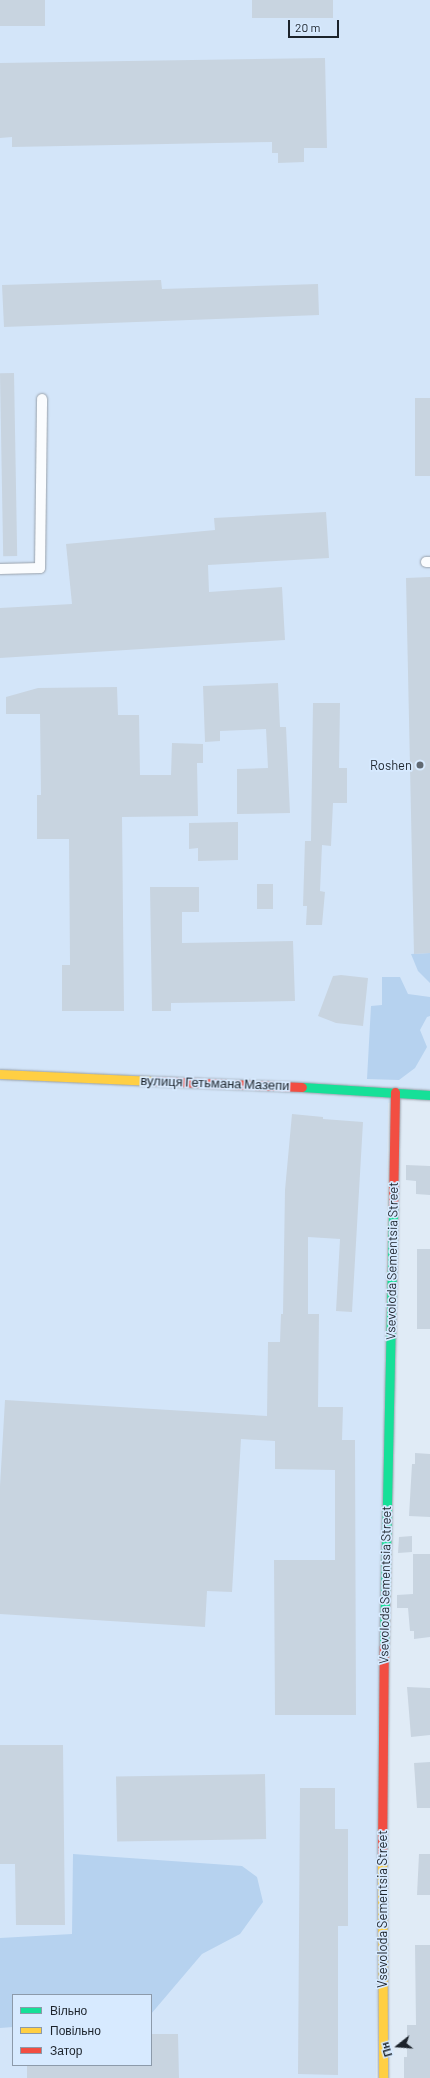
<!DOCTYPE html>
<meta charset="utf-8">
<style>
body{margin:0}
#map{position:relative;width:430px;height:2078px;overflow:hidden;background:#e0ebf6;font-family:Barlow,sans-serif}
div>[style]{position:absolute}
.built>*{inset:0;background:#d3e5f9}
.green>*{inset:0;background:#b6d2ef}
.building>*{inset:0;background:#c8d4e0;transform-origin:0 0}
.roads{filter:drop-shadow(0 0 1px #99a1aa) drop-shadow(0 0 1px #99a1aa)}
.lane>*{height:10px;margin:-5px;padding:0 5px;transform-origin:5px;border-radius:5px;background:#fafcfe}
.fast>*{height:9px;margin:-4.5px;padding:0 4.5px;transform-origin:4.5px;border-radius:4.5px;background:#16e098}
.slow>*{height:9px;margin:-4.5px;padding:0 4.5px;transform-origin:4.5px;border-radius:4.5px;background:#ffcf43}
.jam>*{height:9px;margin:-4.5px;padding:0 4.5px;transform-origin:4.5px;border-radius:4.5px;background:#f24e42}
.dots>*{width:11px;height:11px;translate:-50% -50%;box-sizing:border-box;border:2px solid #d7eaff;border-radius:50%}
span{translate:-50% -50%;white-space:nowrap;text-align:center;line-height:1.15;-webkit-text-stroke:3.5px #d7eaff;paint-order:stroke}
.poi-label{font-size:13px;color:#1c232b}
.right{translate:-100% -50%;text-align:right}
.street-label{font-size:13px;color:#1c232b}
.legend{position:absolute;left:12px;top:1994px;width:140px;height:72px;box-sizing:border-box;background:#d7eaff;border:1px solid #8c9aaa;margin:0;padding:5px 7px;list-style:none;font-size:12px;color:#1c232b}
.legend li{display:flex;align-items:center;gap:8px;height:20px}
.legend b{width:20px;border:1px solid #8c9aaa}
.north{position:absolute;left:378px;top:2026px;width:40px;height:40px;-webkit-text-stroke:3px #d7eaff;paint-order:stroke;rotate:253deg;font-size:11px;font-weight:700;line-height:16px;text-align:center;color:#1c232b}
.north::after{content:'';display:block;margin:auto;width:14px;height:18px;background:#1c232b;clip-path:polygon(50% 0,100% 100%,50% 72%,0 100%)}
.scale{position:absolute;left:288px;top:20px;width:51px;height:18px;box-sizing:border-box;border:2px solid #1c232b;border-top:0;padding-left:5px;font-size:12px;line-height:14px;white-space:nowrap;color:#1c232b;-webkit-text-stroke:3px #d7eaff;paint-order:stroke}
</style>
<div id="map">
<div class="built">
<div style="clip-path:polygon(evenodd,0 0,430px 0,430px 1090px,388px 1103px,376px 2078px,0 2078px,0 0,13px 1995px,151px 1995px,151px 2065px,13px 2065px,13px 1995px)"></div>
</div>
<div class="green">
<div style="clip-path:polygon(430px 953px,430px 983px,418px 971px,411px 954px)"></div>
<div style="clip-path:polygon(382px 977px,400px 977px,408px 994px,430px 997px,430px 1016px,427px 1017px,420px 1030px,427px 1047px,415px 1068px,399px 1080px,367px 1079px,371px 1006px,382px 1005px)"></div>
<div style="clip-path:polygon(73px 1854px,242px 1866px,257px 1877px,263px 1902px,240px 1934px,202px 1954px,151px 2014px,151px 1995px,13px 1995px,13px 2027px,0 2028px,0 1938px,72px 1934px)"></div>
</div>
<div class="building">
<div style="left:0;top:0;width:45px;height:26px"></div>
<div style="left:252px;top:0;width:81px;height:18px"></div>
<div style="clip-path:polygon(325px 58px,327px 148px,304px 148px,304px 162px,278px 163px,278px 153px,272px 153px,272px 142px,12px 147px,12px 137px,0 138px,0 63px)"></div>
<div style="clip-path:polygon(161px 280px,162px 289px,318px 284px,319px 315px,4px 327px,2px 285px)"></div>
<div style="left:14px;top:373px;width:183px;height:14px;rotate:89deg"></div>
<div style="left:415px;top:398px;width:15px;height:78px"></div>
<div style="clip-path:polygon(326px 512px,329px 558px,208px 565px,209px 592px,282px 587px,285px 640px,0 658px,0 608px,72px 604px,66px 544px,215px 530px,214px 518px)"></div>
<div style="clip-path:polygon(430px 577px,430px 953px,414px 954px,406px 578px)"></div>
<div style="clip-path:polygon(278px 683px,280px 727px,286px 727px,290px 813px,237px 814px,237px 769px,268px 768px,266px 729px,220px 731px,220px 741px,205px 742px,203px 686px)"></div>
<div style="clip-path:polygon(117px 687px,118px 715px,139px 715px,140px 775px,171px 775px,172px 743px,203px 744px,203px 763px,197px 763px,198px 816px,122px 817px,124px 1011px,62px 1011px,62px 965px,70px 965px,69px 839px,37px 839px,37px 795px,41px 795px,40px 714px,6px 714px,6px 697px,38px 688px)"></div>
<div style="clip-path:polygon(313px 703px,340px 703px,339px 768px,347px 768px,347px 803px,333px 803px,331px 846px,322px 845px,320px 891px,325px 892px,322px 925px,306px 925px,307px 906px,303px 906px,305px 841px,311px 841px)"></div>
<div style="clip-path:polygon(238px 822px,238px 860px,198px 861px,198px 848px,189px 849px,189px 823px)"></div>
<div style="left:257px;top:884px;width:16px;height:25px"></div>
<div style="clip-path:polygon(150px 887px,199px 887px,199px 912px,182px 912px,182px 943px,293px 941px,295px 1001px,171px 1003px,171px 1011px,152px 1011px)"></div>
<div style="clip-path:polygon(341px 975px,368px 978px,363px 1026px,336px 1023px,318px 1016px,333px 976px)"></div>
<div style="clip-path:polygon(292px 1114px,323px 1117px,323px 1119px,363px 1122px,352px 1312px,336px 1311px,340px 1239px,308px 1237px,308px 1314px,319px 1314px,318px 1407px,343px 1407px,342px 1440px,355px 1440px,356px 1715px,275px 1715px,274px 1560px,335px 1560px,335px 1470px,275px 1469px,275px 1441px,241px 1439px,232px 1592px,207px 1591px,205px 1627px,0 1614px,0 1486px,5px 1400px,267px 1416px,268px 1342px,280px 1342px,281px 1314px,283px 1314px,285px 1190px)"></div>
<div style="clip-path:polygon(406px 1165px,430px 1166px,430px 1195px,416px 1194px,416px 1181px,406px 1180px)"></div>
<div style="left:417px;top:1249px;width:13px;height:80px"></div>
<div style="clip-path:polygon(415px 1453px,430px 1454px,430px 1517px,409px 1516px,412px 1464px,415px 1464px)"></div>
<div style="clip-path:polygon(412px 1536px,412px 1552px,398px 1553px,399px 1537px)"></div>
<div style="clip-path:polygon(413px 1554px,430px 1554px,430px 1637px,414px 1639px,414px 1631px,410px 1631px,408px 1608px,397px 1608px,397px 1595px,413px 1594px)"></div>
<div style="clip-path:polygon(407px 1687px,430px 1688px,430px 1735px,411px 1737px)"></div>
<div style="clip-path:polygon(0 1745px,63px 1745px,65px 1925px,16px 1925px,15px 1864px,0 1864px)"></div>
<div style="clip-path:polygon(430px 1762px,430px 1808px,417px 1808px,414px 1763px)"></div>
<div style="left:265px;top:1774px;width:65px;height:149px;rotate:89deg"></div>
<div style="clip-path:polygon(300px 1788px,335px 1788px,335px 1829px,348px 1829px,348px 1926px,338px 1926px,338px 2075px,298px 2074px)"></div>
<div style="clip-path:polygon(419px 1854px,430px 1854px,430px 1895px,417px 1895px)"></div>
<div style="clip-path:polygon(415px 1945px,430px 1945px,430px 2078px,404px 2078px,404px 2057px,407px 2057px,407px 2025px,416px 2025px)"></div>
<div style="clip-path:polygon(151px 2034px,178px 2034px,179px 2078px,27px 2078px,27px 2065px,151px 2065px)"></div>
</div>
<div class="roads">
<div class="lane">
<div style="left:426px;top:562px;width:4px"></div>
<div style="left:0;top:569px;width:40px;rotate:-1.4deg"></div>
<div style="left:40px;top:568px;width:169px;rotate:-89.3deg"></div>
</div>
<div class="fast">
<div style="left:302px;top:1087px;width:128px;rotate:3.6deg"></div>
<div style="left:384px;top:1646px;width:439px;rotate:-88.8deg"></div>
</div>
<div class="slow">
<div style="left:0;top:1074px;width:154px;rotate:2.6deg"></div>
<div style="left:382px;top:1855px;width:223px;rotate:89.7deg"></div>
</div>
<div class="jam">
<div style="left:154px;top:1081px;width:148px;rotate:2.3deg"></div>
<div style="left:393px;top:1207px;width:115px;rotate:-89deg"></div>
<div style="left:382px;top:1855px;width:209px;rotate:-89.5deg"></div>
</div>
</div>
<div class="dots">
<div style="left:420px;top:765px;background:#616972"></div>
</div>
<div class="poi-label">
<span class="right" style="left:412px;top:765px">Roshen</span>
</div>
<div class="street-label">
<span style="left:215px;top:1083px;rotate:2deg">вулиця Гетьмана Мазепи</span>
<span style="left:392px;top:1261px;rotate:-89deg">Vsevoloda Sementsia Street</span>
<span style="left:385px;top:1585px;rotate:-89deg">Vsevoloda Sementsia Street</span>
<span style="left:382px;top:1909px;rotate:-90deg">Vsevoloda Sementsia Street</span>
</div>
<ul class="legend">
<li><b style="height:5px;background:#16e098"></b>Вільно</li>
<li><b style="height:5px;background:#ffcf43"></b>Повільно</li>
<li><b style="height:5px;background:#f24e42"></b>Затор</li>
</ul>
<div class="north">Пн</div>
<div class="scale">20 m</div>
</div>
